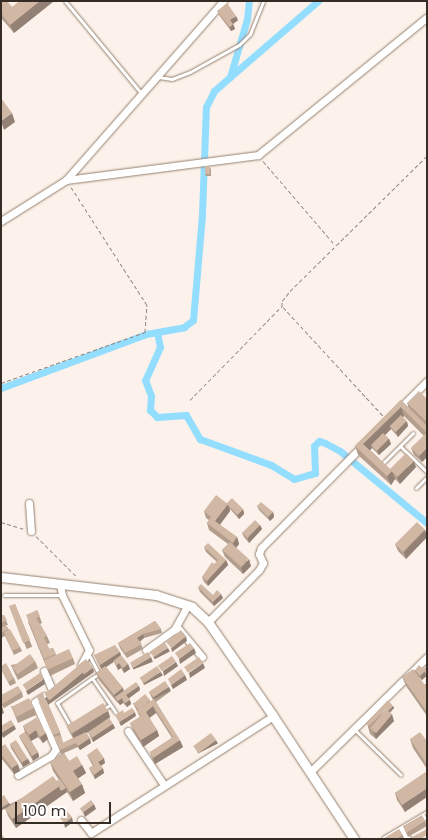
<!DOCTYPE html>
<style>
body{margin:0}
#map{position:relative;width:428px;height:840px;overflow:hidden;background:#fcf2eb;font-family:Poppins,sans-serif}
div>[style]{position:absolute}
.canal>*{height:7px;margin:-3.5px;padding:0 3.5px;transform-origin:3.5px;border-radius:3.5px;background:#93ddff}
.path>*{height:1px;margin-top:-0.5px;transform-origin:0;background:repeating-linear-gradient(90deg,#918780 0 4px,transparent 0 6.5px)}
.roads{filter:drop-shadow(0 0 1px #95806e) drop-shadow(0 0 1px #95806e)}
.lane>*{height:3px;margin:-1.5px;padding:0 1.5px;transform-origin:1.5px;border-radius:1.5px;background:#fff}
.street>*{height:7px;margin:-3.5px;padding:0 3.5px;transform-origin:3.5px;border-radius:3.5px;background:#fff}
.secondary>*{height:9px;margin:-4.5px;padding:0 4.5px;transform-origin:4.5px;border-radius:4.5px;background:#fff}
.wall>*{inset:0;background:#b39e8e;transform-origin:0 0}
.shaded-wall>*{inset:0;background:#928174;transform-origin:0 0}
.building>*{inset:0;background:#d0b8a5;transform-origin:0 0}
span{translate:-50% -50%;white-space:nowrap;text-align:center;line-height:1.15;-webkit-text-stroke:4px #fff;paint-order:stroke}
.frame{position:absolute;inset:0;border:2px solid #352c25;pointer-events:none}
.scale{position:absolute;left:15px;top:802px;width:96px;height:22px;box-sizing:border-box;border:2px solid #352c25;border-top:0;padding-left:6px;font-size:15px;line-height:18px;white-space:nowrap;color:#352c25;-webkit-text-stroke:4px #fff;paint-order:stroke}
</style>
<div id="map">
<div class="canal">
<div style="left:231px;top:76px;width:115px;rotate:-40.8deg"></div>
<div style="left:157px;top:332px;width:15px;rotate:79deg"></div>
<div style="left:160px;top:347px;width:36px;rotate:114deg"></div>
<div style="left:145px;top:380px;width:17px;rotate:69deg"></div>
<div style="left:151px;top:396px;width:14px;rotate:94deg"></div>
<div style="left:150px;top:410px;width:10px;rotate:45deg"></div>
<div style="left:157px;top:417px;width:29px;rotate:-4deg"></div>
<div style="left:186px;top:415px;width:28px;rotate:60deg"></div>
<div style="left:200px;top:439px;width:76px;rotate:20.1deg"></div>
<div style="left:271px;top:465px;width:27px;rotate:31deg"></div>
<div style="left:294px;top:479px;width:22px;rotate:-16deg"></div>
<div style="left:315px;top:473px;width:27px;rotate:-92deg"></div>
<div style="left:314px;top:446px;width:7px;rotate:-45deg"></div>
<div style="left:319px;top:441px;width:6px;rotate:18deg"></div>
<div style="left:325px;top:443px;width:17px;rotate:28deg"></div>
<div style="left:340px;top:451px;width:113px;rotate:39.6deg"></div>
<div style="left:1px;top:388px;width:155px;rotate:-20.4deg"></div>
<div style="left:146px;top:334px;width:39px;rotate:-10deg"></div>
<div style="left:184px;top:327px;width:11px;rotate:-38deg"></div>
<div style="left:193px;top:320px;width:106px;rotate:-85.1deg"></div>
<div style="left:202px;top:214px;width:107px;rotate:-87.9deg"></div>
<div style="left:206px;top:107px;width:18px;rotate:-63deg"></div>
<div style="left:214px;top:91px;width:21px;rotate:-41deg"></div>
<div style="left:230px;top:77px;width:60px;rotate:-73.7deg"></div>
<div style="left:247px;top:19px;width:18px;rotate:-84deg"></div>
</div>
<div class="path">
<div style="left:263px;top:161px;width:111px;rotate:49.4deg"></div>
<div style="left:283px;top:307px;width:151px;rotate:47.4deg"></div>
<div style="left:1px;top:383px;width:153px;rotate:-19.5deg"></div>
<div style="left:145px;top:332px;width:27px;rotate:-86deg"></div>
<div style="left:147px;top:305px;width:140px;rotate:-122.8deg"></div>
<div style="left:190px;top:400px;width:132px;rotate:-45.6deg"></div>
<div style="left:282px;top:306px;width:5px;rotate:-90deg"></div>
<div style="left:282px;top:301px;width:13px;rotate:-51deg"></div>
<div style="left:290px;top:291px;width:192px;rotate:-44.6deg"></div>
<div style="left:1px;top:522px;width:24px;rotate:17deg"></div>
<div style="left:36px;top:536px;width:58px;rotate:45deg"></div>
</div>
<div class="roads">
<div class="lane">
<div style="left:65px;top:1px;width:119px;rotate:50.4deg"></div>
<div style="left:158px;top:77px;width:14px;rotate:8deg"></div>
<div style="left:172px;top:79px;width:19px;rotate:-21deg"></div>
<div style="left:190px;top:72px;width:56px;rotate:-28.9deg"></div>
<div style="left:239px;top:45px;width:16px;rotate:-45deg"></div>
<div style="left:250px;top:34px;width:35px;rotate:-68deg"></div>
<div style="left:400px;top:446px;width:37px;rotate:44deg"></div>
<div style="left:384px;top:462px;width:41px;rotate:-45deg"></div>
<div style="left:416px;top:488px;width:16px;rotate:-45deg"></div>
<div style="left:4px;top:595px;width:57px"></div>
<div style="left:89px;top:655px;width:21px;rotate:62deg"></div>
<div style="left:99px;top:674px;width:8px;rotate:150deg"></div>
<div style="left:92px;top:678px;width:42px;rotate:55.6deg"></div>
<div style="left:103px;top:709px;width:8px;rotate:-30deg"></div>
<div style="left:71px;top:727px;width:28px;rotate:-120deg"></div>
<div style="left:57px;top:703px;width:43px;rotate:-35.5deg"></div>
<div style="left:355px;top:730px;width:64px;rotate:44.4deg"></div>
</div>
<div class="street">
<div style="left:66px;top:180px;width:194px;rotate:-7.4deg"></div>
<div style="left:258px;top:155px;width:218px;rotate:-39.2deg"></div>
<div style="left:1px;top:221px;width:77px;rotate:-32.2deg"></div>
<div style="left:66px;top:180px;width:238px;rotate:-48.7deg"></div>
<div style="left:399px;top:409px;width:40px;rotate:-45deg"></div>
<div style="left:29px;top:503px;width:28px;rotate:86deg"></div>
<div style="left:60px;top:584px;width:11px;rotate:80deg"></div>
<div style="left:62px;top:595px;width:61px;rotate:63.9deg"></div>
<div style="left:89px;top:650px;width:17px;rotate:118deg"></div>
<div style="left:208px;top:622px;width:73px;rotate:-45.6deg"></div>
<div style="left:259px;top:570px;width:8px;rotate:-60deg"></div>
<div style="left:263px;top:563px;width:10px;rotate:-114deg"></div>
<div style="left:259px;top:554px;width:6px;rotate:-72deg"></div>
<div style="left:261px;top:548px;width:145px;rotate:-45.3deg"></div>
<div style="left:177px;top:627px;width:39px;rotate:50deg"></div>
<div style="left:146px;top:650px;width:34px;rotate:-36deg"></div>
<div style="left:174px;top:630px;width:29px;rotate:-61deg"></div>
<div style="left:44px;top:671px;width:21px;rotate:67deg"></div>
<div style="left:128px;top:731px;width:65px;rotate:56.3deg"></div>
<div style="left:311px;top:771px;width:163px;rotate:-44.5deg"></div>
<div style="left:18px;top:775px;width:38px;rotate:-30deg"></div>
<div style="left:51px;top:756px;width:9px;rotate:-54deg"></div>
<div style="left:56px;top:749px;width:51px;rotate:-114.1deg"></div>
<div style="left:35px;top:702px;width:11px;rotate:-34deg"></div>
<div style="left:81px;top:820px;width:16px;rotate:52deg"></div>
<div style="left:91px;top:833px;width:216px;rotate:-32.7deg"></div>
<div style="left:402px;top:829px;width:11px;rotate:63deg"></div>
<div style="left:385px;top:839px;width:49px;rotate:-30.8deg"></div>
</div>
<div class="secondary">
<div style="left:1px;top:577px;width:156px;rotate:6.6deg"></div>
<div style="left:156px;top:595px;width:38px;rotate:18deg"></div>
<div style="left:192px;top:607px;width:22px;rotate:43deg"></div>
<div style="left:208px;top:622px;width:114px;rotate:55.3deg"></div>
<div style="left:273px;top:716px;width:147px;rotate:56.6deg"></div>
</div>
</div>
<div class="wall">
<div style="clip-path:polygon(1px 1px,12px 7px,20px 1px,54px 1px,14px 33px,1px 18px)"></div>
<div style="clip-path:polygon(217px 11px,238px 20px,233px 24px,235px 29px,231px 31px,219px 15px)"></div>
<div style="clip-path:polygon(211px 168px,211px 176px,206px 176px,205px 174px)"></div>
<div style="clip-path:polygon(427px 399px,427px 457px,422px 462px,414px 455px,411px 448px,424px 436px,404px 416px,403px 417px,408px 426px,398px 437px,391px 429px,385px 435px,389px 439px,391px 444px,379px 455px,372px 448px,370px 450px,390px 469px,416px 467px,400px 484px,395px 479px,391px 485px,358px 455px,355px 446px,401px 400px,409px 408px,407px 403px)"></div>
<div style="clip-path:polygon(227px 503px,243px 509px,244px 514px,239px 519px,230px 509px,230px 511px,220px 525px,237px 537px,239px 544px,236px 548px,251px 566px,243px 574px,225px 557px,222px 550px,228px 544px,209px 530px,207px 523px,209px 520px,206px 518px,204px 511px)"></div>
<div style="clip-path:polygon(257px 506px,273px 512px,274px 517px,270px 521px,259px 510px)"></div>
<div style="clip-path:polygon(260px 525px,262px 529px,249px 543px,244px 537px,242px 533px)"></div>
<div style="clip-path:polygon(425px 530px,427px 537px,406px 559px,398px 551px,395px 544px)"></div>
<div style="clip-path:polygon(204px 547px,226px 560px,228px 565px,208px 586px,204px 582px,202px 577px,217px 562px,206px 552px)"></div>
<div style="clip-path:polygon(198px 587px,213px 595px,223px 598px,214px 606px,200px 592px)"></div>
<div style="left:15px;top:604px;width:46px;height:6px;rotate:68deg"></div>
<div style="clip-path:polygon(37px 610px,42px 623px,40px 624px,47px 636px,50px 643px,47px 644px,49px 649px,53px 648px,56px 655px,73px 658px,75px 664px,50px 676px,28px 622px)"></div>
<div style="clip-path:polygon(4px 615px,8px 625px,6px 625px,9px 630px,20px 647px,22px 651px,14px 655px,5px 636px,1px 638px,1px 616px)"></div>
<div style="clip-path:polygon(155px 621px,161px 629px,162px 633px,144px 638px,140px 642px,143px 649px,127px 658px,120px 648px,118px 643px)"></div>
<div style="clip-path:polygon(120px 652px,121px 656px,128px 664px,130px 669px,124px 673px,121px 668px,118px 670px,114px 662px,106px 667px,123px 688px,123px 691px,139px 686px,140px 690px,129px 698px,131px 704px,127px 707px,123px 703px,120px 705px,116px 701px,99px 680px,96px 673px,101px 669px,94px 655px)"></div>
<div style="clip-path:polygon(35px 661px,38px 668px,18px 680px,14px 672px,11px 665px)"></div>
<div style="clip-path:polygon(1px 666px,14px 678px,16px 683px,10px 686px,2px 671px)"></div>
<div style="clip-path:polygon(427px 666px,427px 676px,422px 680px,419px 677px,424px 685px,427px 683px,427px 716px,406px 686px,402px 677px,415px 670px,423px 670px)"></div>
<div style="clip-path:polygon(94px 672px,48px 704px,60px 732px,63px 743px,73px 738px,70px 733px,67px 727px,108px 711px,110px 717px,109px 718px,115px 728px,93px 742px,88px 732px,86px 733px,91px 743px,80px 750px,78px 747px,64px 753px,69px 761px,82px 765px,86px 773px,78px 778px,85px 793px,73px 801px,67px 792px,16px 828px,8px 816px,5px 808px,1px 811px,1px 797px,10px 804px,59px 780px,53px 771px,50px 762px,61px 754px,39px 702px)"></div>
<div style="clip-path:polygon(171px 691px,156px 702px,183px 747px,155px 764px,152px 759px,150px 752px,172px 738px,156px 713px,149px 718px,157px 730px,159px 736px,143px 747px,133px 730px,130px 723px,140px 717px,133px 703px,150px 700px,150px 702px,153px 700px,149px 692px)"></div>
<div style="clip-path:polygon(22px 692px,23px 697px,4px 708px,1px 704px,1px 695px)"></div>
<div style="clip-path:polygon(11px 706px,34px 708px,36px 715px,18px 723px)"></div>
<div style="clip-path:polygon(393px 706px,394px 708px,390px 713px,394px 721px,376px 739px,370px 734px,368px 727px,368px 726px,366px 723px)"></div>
<div style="clip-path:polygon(36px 718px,48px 739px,43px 743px,38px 737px,31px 741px,38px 752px,39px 757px,33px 761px,21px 740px,19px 736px,25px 732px,23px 726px)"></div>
<div style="clip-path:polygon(410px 739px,427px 741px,427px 769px,413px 748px)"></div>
<div style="clip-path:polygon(10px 744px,28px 759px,30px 763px,23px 767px,11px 748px)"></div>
<div style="clip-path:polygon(1px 747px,20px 771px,14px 774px,1px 758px)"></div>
<div style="clip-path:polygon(87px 755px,105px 763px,101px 766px,104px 773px,95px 779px,91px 772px,89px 768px,93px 766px,89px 759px)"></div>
<div style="clip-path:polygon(426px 772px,405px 812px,397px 800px,395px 793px)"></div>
<div style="clip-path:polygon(425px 821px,427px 826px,408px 837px,403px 826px)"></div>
<div style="clip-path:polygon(403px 835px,404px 839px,385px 839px)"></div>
</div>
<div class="shaded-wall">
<div style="clip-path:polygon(40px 1px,54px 1px,14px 33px,10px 25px)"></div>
<div style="clip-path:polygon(236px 16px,238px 20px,232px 25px,230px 20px)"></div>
<div style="clip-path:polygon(233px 24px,235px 29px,231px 31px,230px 27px)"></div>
<div style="clip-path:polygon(12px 113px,15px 122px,4px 130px,1px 121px)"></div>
<div style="clip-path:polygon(401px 407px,404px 416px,392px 428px,390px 426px,391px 429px,373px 447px,371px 445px,372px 448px,367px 453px,363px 444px)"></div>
<div style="clip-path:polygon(407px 421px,408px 426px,398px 437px,396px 432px)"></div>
<div style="clip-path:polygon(389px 439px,391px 444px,379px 455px,377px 451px)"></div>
<div style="clip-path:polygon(427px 448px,427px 457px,422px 462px,419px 456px)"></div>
<div style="clip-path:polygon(414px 461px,416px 467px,400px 484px,397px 477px)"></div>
<div style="clip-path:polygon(392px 471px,395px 479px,391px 485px,387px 476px)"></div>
<div style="clip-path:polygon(228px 504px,230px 511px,217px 528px,215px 521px)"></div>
<div style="clip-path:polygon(243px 509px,244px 514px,239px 519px,237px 514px)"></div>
<div style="clip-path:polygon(273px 512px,274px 517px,270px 521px,268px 517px)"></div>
<div style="clip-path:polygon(260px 525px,262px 529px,249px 543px,248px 538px)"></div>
<div style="clip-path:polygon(425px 530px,427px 537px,406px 559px,404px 552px)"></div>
<div style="clip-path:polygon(237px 537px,239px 544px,235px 549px,233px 543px)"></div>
<div style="clip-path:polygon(249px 559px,251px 566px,243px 574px,241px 568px)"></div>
<div style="clip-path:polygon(226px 560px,228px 565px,208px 586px,207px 581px)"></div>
<div style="clip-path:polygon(221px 594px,223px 598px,214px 606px,213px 602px)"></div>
<div style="clip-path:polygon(143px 634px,144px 638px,138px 642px,137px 638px)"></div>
<div style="clip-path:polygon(186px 636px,187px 641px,172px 652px,171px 647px)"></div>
<div style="left:168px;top:648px;width:4px;height:17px;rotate:63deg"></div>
<div style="clip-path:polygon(194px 648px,196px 653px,180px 664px,179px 659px)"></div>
<div style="clip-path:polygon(120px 652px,121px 656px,102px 670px,100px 665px)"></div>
<div style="left:151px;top:657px;width:5px;height:21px;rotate:68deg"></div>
<div style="clip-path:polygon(176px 662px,178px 666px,164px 676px,163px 671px)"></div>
<div style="clip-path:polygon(119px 663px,121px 668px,118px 670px,117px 665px)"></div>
<div style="clip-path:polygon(203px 663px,205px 668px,190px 678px,189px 673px)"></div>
<div style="clip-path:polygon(128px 664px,130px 669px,124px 673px,123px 668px)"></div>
<div style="clip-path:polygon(93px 668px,94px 672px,48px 705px,45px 698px,83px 672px)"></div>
<div style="clip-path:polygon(425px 671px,426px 676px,422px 680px,420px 676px)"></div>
<div style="left:161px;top:672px;width:4px;height:21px;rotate:63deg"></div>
<div style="clip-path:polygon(185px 675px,187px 680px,173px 689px,171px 685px)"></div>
<div style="clip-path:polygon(44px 679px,45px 684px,28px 695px,26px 691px)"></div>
<div style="clip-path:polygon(139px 686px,140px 690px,128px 699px,126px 695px)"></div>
<div style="left:169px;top:687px;width:4px;height:19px;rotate:63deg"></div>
<div style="clip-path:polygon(123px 688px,125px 695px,115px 697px,116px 701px,114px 695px)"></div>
<div style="clip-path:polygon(122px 698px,123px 703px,120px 705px,118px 701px)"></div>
<div style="clip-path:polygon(130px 700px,131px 704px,127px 707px,125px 703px)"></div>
<div style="clip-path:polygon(1px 706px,2px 706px,4px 713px,1px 715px)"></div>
<div style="clip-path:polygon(153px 706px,156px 713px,148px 719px,146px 712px)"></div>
<div style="clip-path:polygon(393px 706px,394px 708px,372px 730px,372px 728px)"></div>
<div style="clip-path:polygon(108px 711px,110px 717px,75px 741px,72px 734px)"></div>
<div style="clip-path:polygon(135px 712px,136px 716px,121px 726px,119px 722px)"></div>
<div style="clip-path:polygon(392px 714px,394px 721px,376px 739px,374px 733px)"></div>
<div style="clip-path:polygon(113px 724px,115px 728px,93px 742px,92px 737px)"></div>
<div style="clip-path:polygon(14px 725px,16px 729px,3px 738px,1px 733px)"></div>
<div style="clip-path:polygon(36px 730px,38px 737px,31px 741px,29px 735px)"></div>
<div style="clip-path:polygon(157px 730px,159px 736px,143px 747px,141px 740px)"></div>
<div style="clip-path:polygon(46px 733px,48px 739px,43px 743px,40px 737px)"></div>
<div style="clip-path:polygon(90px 738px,91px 743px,80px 750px,78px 746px)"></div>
<div style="clip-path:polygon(180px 740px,183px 747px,155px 764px,153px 758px)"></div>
<div style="left:216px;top:740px;width:4px;height:22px;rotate:63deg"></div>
<div style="clip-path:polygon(38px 752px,39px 757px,33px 761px,32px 756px)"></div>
<div style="clip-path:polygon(104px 758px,105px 763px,100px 766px,98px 762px)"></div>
<div style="clip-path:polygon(28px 759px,30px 763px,23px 767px,22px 763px)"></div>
<div style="clip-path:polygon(18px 764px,20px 771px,14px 774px,12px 768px)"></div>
<div style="clip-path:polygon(82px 765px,86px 773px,76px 780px,73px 771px)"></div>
<div style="clip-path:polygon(103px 768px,104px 773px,95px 779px,94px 775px)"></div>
<div style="clip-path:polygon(82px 784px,85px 793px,73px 801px,70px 792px)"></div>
<div style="clip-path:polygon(60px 786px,66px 788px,67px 792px,16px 828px,12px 819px)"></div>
<div style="clip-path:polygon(427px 788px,427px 797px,405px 812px,402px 805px)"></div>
<div style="clip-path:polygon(9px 803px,10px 805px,1px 811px,1px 808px)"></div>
<div style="clip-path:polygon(94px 804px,96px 809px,85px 817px,83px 812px)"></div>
<div style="clip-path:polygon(72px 817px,73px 822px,65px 828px,64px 823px)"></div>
</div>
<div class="building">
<div style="clip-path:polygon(1px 1px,7px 1px,12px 7px,20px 1px,40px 1px,10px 25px,1px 13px)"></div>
<div style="clip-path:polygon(227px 3px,236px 16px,230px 20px,233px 24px,230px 27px,217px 11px)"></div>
<div style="clip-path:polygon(1px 98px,12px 113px,1px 121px)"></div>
<div style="left:205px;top:166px;width:5px;height:8px"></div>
<div style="clip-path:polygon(419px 391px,427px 399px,427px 422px,407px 403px)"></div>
<div style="clip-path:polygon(401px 400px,427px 426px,427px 432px,426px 432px,401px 407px,363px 444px,392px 471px,387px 476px,355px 446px)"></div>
<div style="left:401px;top:415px;width:8px;height:16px;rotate:45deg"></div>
<div style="left:383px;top:433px;width:8px;height:17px;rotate:45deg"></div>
<div style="clip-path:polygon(426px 433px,427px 434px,427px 448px,419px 456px,411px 448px)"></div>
<div style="left:406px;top:453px;width:11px;height:23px;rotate:45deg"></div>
<div style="clip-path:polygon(216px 495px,228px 504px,215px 521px,237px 537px,233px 543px,207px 523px,211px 517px,204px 511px)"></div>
<div style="left:232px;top:498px;width:16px;height:8px;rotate:45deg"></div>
<div style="clip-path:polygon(261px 502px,273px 512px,268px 517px,257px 506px)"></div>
<div style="left:255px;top:520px;width:7px;height:18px;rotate:45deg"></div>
<div style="left:417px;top:522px;width:11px;height:31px;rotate:45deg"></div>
<div style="left:230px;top:542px;width:25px;height:11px;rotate:42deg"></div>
<div style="clip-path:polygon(208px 543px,226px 560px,207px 581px,202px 577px,212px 562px,214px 564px,218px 560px,204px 547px)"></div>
<div style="clip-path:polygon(201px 584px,213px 595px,217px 590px,221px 594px,213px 602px,198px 587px)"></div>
<div style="clip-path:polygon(15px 604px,30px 640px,23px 643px,9px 606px)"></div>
<div style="clip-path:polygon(37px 610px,40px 616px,36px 618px,47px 636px,44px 637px,49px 649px,53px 648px,56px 654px,44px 659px,26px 615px)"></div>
<div style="clip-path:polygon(4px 615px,7px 620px,1px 623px,1px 616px)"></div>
<div style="clip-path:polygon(155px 621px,161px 629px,143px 634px,137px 638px,142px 644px,125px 653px,118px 643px)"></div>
<div style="clip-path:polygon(6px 625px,8px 629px,1px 633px,1px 628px)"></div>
<div style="clip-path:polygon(10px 629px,20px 647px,12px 651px,4px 632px)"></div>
<div style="left:181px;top:630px;width:8px;height:19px;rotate:50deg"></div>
<div style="left:164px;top:642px;width:7px;height:17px;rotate:56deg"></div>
<div style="clip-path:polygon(190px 643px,194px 648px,179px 659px,175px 653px)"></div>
<div style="clip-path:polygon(115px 645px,120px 652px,100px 665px,94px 655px)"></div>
<div style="left:69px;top:649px;width:10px;height:28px;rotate:66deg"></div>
<div style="left:148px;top:652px;width:6px;height:21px;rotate:59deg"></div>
<div style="left:30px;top:654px;width:9px;height:22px;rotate:54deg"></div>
<div style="clip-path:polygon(121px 655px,128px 664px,123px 668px,119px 663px,117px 665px,113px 661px)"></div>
<div style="left:172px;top:656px;width:7px;height:17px;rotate:56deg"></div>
<div style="left:199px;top:657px;width:7px;height:18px;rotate:56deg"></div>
<div style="left:86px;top:659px;width:11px;height:11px;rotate:52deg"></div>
<div style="clip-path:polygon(6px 663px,14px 678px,8px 682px,1px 669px,1px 666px)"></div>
<div style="clip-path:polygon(419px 665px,425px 671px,420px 676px,415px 670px)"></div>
<div style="left:78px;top:666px;width:8px;height:44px;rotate:50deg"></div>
<div style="left:105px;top:666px;width:28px;height:11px;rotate:51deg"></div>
<div style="left:157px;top:666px;width:7px;height:21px;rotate:56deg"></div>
<div style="clip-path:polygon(427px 666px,427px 675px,423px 670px)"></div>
<div style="clip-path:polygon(181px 669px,185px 675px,171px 685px,168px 679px)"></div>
<div style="clip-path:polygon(413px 669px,427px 688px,427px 712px,402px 677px)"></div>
<div style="left:40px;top:673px;width:7px;height:21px;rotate:56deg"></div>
<div style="left:165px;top:681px;width:7px;height:19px;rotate:56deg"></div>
<div style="clip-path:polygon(136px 682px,139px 686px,126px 695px,130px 700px,125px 703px,122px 698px,118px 701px,115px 697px)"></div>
<div style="clip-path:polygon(18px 686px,22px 692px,2px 704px,1px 702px,1px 695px)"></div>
<div style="clip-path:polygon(43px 693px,45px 699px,39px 702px,37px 697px)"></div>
<div style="left:145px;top:694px;width:8px;height:15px;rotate:50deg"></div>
<div style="left:29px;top:698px;width:11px;height:20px;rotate:63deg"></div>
<div style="left:46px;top:699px;width:36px;height:8px;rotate:67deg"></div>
<div style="clip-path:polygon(154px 699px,180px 740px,153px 758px,150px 752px,173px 737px,153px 706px,146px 712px,157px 730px,141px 740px,130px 723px,141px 716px,137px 710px)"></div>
<div style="clip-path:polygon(388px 700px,393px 706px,388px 711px,386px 709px,369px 726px,366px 723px)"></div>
<div style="left:103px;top:703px;width:9px;height:43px;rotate:58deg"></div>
<div style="clip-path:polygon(132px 708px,135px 712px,119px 722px,115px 715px,123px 710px,124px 713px)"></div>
<div style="left:386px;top:709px;width:8px;height:25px;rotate:40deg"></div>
<div style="clip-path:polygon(36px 718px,46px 733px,40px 737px,36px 730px,29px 735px,23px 726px)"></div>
<div style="left:109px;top:718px;width:7px;height:25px;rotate:56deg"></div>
<div style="clip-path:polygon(11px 720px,14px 725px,1px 733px,1px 726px)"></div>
<div style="left:25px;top:732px;width:24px;height:7px;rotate:57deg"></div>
<div style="clip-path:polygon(86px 732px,90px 738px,78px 746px,76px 743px,60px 750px,54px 737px,60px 735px,63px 743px)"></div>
<div style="clip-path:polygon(420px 732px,427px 741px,427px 765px,410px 739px)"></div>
<div style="left:211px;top:733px;width:9px;height:22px;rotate:54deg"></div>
<div style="left:16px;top:740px;width:22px;height:7px;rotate:58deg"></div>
<div style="clip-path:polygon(5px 744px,18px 764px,12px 768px,1px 754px,1px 747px)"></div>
<div style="clip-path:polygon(97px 748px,104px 758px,98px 762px,103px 768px,94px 775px,89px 768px,94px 765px,87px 755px)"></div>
<div style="clip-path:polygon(64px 753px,69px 761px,77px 756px,82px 765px,73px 771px,82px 784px,70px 792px,50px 762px)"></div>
<div style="clip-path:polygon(426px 772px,427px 788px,402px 805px,395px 793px)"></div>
<div style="left:53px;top:776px;width:12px;height:58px;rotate:55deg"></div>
<div style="clip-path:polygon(60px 779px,66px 788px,61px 791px,56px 781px)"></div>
<div style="clip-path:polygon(4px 795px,9px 803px,1px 808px,1px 797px)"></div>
<div style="left:91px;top:800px;width:5px;height:14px;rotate:53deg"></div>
<div style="left:67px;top:811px;width:8px;height:10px;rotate:50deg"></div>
<div style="clip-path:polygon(427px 813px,427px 819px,424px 814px)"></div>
<div style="clip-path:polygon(422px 815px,425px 821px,406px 833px,403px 826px)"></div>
<div style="clip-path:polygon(399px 829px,403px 835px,396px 839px,385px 839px,384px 838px)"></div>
<div style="clip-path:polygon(427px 829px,427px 835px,421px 839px,410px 839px,410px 838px)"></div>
<div style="clip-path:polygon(1px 833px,5px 839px,1px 839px)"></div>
</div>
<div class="frame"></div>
<div class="scale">100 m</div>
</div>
